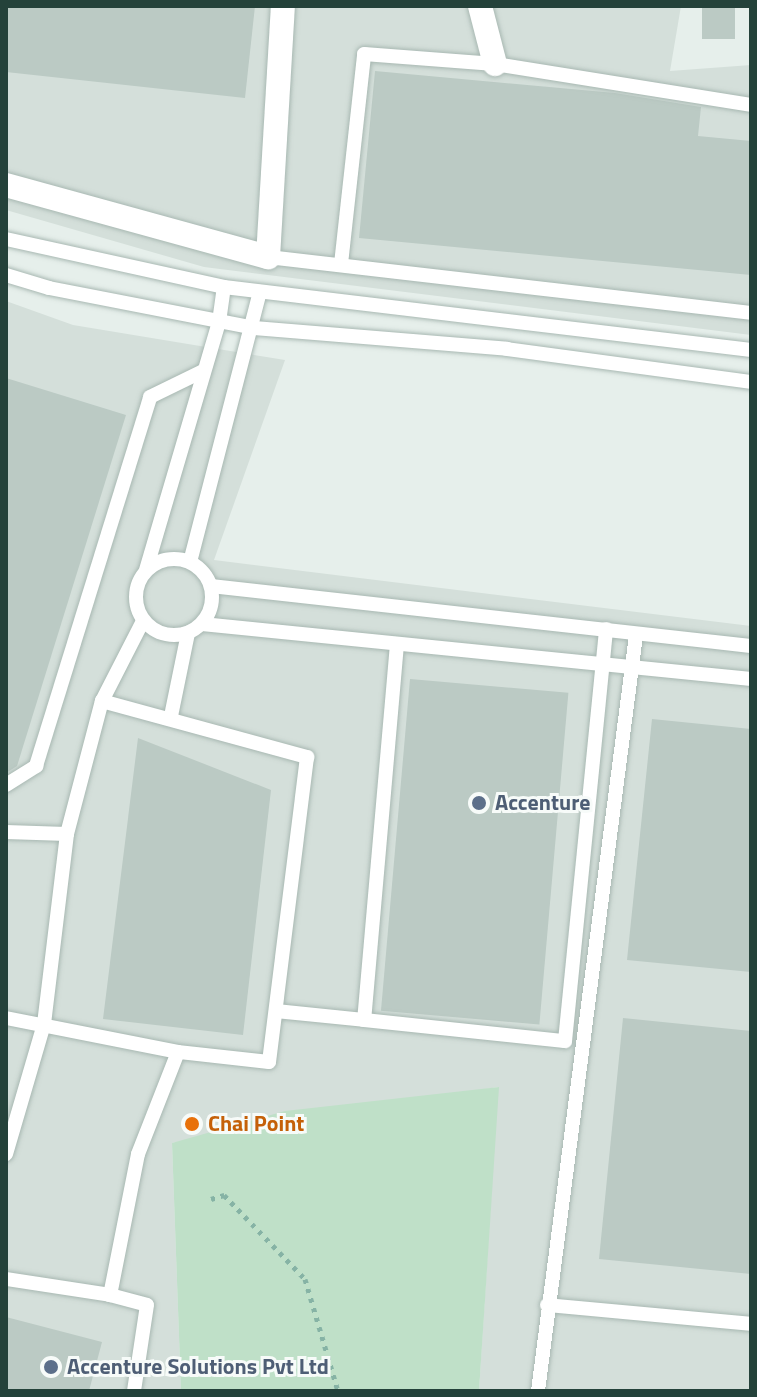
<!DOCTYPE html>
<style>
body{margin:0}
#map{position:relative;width:757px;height:1397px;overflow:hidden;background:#e6efeb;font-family:"Titillium Web",sans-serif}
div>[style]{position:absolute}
.built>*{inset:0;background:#d4dfda}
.green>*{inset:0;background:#bfe0c8}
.building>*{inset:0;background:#bbcac4;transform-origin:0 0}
.path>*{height:5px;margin-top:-2.5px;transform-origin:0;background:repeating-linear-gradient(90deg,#86b3a5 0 4px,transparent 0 10px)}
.roads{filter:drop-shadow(0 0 2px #a8b8b2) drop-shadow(0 0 2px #a8b8b2)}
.service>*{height:14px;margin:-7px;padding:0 7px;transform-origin:7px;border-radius:7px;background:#fff}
.service>.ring{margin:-7px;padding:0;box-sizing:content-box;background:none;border:14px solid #fff;border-radius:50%}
.minor>*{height:24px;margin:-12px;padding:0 12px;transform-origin:12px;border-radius:12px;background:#fff}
.dots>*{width:22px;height:22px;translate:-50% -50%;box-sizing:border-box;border:4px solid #f7fbf9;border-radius:50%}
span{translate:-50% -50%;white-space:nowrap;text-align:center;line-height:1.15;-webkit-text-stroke:6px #f7fbf9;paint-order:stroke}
.service-label{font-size:22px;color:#4e5e75;font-weight:700}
.left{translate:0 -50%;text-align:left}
.food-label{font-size:22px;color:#c56008;font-weight:700}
.frame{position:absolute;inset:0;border:8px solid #24423a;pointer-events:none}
</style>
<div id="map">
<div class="built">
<div style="clip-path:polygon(6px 6px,681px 6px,670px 71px,751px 65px,751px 335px,204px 267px,6px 210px)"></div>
<div style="clip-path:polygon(6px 301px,73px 325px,285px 360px,214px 560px,751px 626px,751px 1391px,479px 1391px,498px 1087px,172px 1143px,181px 1391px,6px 1391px)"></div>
</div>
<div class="green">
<div style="clip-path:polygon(499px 1087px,479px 1391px,181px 1391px,172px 1143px,285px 1111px)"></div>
</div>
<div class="building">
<div style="clip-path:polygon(6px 6px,255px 6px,245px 98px,6px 72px)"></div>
<div style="left:702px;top:6px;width:33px;height:33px"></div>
<div style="clip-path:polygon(375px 71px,615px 93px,701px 107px,698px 136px,751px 141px,751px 275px,359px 238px)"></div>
<div style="clip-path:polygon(6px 378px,126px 415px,17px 766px,6px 773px)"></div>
<div style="left:410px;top:679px;width:159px;height:333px;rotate:5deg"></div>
<div style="clip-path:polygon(652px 719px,751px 729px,751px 972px,627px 960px)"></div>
<div style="clip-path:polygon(138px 738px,271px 790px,243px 1035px,103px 1019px)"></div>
<div style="clip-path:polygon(623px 1018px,751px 1031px,751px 1274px,599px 1259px)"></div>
<div style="clip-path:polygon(6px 1317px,102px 1342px,89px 1391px,6px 1391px)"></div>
</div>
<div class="path">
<div style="left:211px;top:1199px;width:14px;rotate:-17deg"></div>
<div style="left:224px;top:1195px;width:117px;rotate:46deg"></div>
<div style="left:305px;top:1279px;width:117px;rotate:73.6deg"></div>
</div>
<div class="roads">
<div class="service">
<div style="left:6px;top:239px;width:223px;rotate:12.4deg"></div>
<div style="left:224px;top:287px;width:531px;rotate:6.82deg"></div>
<div style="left:268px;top:257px;width:486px;rotate:6.6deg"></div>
<div style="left:341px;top:264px;width:211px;rotate:-83.7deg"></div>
<div style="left:364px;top:54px;width:131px;rotate:4.4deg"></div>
<div style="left:495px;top:64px;width:259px;rotate:9.1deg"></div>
<div style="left:6px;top:275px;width:45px;rotate:16.8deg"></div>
<div style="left:49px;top:288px;width:209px;rotate:11deg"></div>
<div style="left:254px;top:328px;width:254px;rotate:4.7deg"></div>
<div style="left:507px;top:349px;width:246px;rotate:7.7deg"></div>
<div class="ring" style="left:136px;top:559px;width:62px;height:62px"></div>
<div style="left:190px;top:562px;width:279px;rotate:-75.5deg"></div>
<div style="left:146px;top:570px;width:259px;rotate:-73.6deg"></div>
<div style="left:219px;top:322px;width:35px;rotate:-82deg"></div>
<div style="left:211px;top:586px;width:543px;rotate:6.34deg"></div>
<div style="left:202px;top:624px;width:552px;rotate:5.72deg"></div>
<div style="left:397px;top:644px;width:377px;rotate:95deg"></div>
<div style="left:364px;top:1020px;width:202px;rotate:6deg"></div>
<div style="left:565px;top:1041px;width:414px;rotate:-84.3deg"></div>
<div style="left:102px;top:701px;width:213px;rotate:15.3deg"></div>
<div style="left:307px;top:757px;width:307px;rotate:97.1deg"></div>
<div style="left:269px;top:1062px;width:92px;rotate:-173.7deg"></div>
<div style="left:178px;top:1052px;width:110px;rotate:111.4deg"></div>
<div style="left:138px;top:1154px;width:144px;rotate:101.2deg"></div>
<div style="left:110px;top:1295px;width:38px;rotate:15deg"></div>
<div style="left:147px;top:1305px;width:87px;rotate:98.6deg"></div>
<div style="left:171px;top:716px;width:85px;rotate:-78.4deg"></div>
<div style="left:6px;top:785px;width:36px;rotate:-32deg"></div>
<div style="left:36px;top:766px;width:386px;rotate:-72.8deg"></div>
<div style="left:150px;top:397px;width:59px;rotate:-26.1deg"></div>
<div style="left:6px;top:832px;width:61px;rotate:1.9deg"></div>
<div style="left:276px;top:1011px;width:88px;rotate:5.8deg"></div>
<div style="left:6px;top:1018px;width:175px;rotate:11.2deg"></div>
<div style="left:6px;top:1154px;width:135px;rotate:-73.7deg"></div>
<div style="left:44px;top:1024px;width:191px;rotate:-83.1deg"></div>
<div style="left:67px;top:834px;width:138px;rotate:-75.3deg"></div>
<div style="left:102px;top:701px;width:90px;rotate:-62.9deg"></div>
<div style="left:6px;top:1279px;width:105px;rotate:8.7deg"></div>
<div style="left:547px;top:1305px;width:205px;rotate:5.3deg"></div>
<div style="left:538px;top:1391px;width:762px;rotate:-82.61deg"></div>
</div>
<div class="minor">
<div style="left:480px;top:6px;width:60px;rotate:75.5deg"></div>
<div style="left:6px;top:185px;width:272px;rotate:15.4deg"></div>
<div style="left:268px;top:257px;width:251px;rotate:-86.6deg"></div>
</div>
</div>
<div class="dots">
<div style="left:479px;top:803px;background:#5c6f8a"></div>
<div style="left:192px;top:1124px;background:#e8710a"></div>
<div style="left:51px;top:1367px;background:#5c6f8a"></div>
</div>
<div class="service-label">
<span class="left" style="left:495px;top:803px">Accenture</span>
<span class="left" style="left:67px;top:1367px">Accenture Solutions Pvt Ltd</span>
</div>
<div class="food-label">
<span class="left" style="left:208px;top:1124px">Chai Point</span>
</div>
<div class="frame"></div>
</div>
